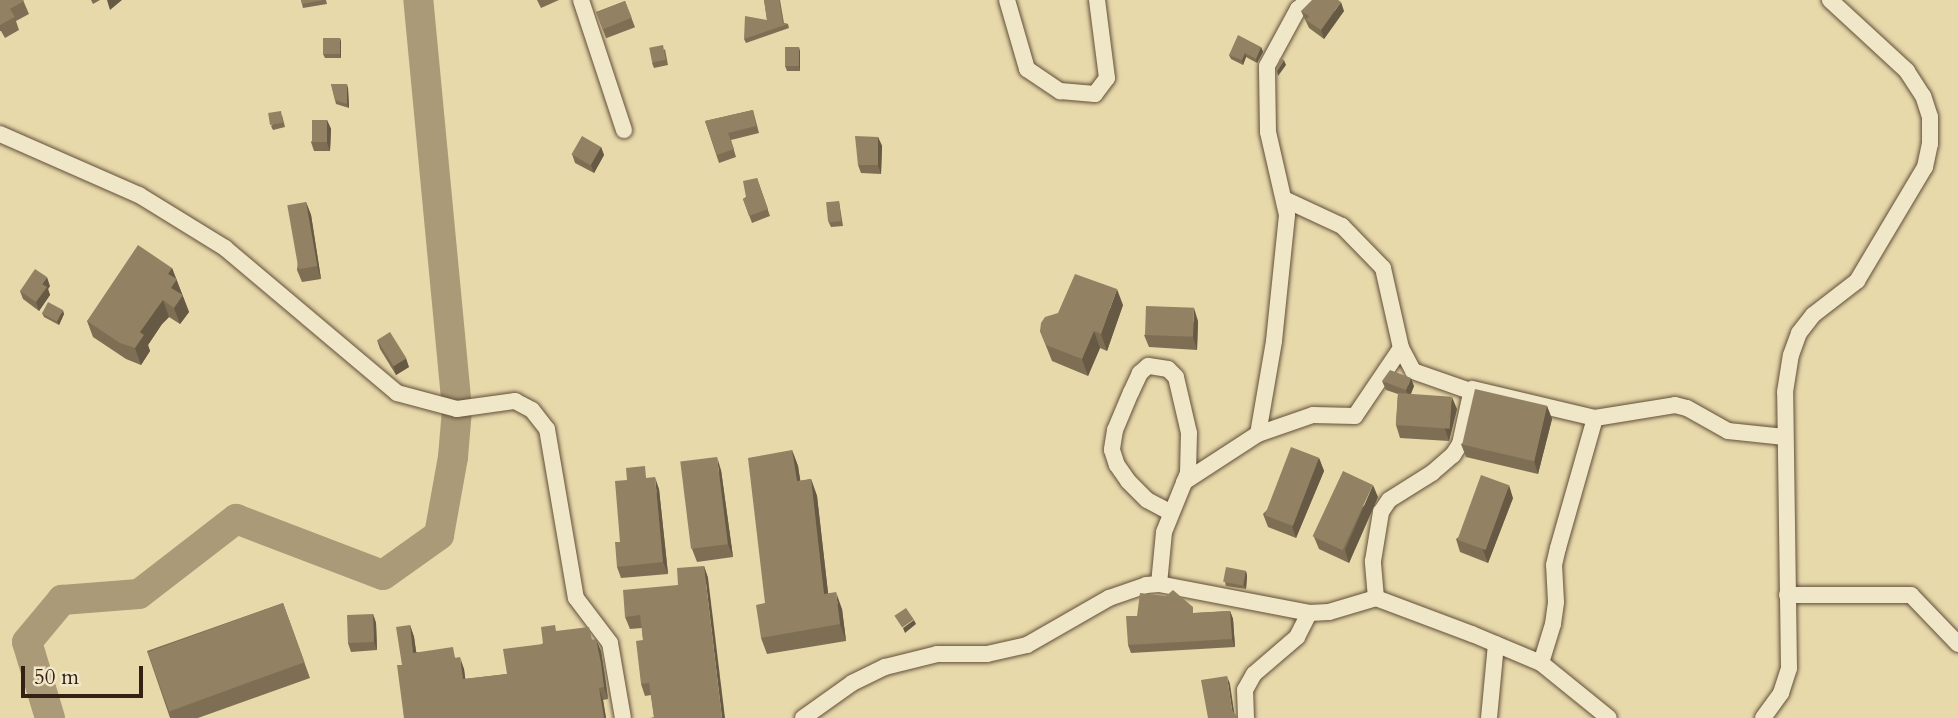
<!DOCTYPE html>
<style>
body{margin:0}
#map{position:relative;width:1958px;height:718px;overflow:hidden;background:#e8d9ab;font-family:Cardo,serif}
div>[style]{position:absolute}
.river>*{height:30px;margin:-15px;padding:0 15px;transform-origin:15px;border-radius:15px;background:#ab9a77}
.roads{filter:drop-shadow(0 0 2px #614f39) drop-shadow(0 0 2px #614f39)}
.minor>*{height:16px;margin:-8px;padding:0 8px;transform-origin:8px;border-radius:8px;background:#f0e6c8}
.wall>*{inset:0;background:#7e6f54;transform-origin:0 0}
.shaded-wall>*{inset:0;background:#665a45}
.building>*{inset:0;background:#928162;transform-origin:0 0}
span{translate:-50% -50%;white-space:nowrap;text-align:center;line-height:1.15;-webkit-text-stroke:5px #f0e6c8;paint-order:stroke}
.scale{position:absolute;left:21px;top:666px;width:122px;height:32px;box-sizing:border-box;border:4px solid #342113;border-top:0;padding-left:9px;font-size:21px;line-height:24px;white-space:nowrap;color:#342113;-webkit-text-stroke:5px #f0e6c8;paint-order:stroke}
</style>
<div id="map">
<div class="river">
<div style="left:50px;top:718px;width:79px;rotate:-106.8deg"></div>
<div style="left:27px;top:642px;width:55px;rotate:-50.2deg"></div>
<div style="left:62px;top:600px;width:77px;rotate:-4.5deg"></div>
<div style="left:139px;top:594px;width:123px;rotate:-37.7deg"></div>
<div style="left:236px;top:519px;width:157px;rotate:20.9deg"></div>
<div style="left:383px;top:575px;width:69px;rotate:-35.5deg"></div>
<div style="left:439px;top:535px;width:79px;rotate:-79.8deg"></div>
<div style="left:453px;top:457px;width:48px;rotate:-85.2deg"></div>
<div style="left:457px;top:409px;width:411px;rotate:-95.4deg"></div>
</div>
<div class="roads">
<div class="minor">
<div style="left:581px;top:0;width:137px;rotate:71.7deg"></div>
<div style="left:1007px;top:0;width:72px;rotate:73.8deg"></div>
<div style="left:1027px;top:69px;width:40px;rotate:34deg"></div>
<div style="left:1060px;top:91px;width:35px;rotate:5deg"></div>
<div style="left:1095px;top:94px;width:20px;rotate:-53deg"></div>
<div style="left:1107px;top:78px;width:79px;rotate:-97.3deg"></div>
<div style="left:0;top:134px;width:152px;rotate:23.7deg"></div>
<div style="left:139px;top:195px;width:101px;rotate:31.6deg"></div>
<div style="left:225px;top:248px;width:225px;rotate:40.1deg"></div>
<div style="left:397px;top:393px;width:62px;rotate:14.9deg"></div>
<div style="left:457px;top:409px;width:59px;rotate:-7.9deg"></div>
<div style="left:515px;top:401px;width:19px;rotate:28deg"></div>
<div style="left:532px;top:410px;width:24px;rotate:52deg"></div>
<div style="left:547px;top:429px;width:171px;rotate:80.3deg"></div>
<div style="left:576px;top:598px;width:56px;rotate:52.9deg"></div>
<div style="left:610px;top:643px;width:76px;rotate:80.2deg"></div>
<div style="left:1401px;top:348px;width:26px;rotate:62deg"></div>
<div style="left:1413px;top:371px;width:60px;rotate:19.3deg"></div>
<div style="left:1258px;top:434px;width:58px;rotate:-19.1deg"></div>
<div style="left:1313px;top:415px;width:42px;rotate:1.4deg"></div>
<div style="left:1355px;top:416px;width:82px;rotate:-55.9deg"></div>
<div style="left:1401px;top:348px;width:82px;rotate:-102.7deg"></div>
<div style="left:1383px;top:268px;width:59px;rotate:-134.3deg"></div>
<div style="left:1342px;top:226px;width:64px;rotate:-155deg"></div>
<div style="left:1184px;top:482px;width:88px;rotate:-33deg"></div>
<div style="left:1258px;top:434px;width:94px;rotate:-80.2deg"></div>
<div style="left:1274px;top:341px;width:127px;rotate:-84.1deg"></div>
<div style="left:1287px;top:215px;width:85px;rotate:-102.9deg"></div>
<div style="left:1268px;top:132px;width:66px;rotate:-90.9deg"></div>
<div style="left:1267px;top:66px;width:65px;rotate:-61.5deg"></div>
<div style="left:1298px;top:9px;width:14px;rotate:-39deg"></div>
<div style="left:1159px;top:584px;width:52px;rotate:-84.5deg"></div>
<div style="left:1164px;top:532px;width:64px;rotate:-67.9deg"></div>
<div style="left:1188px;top:473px;width:40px;rotate:-88.6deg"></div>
<div style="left:1189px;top:433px;width:57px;rotate:-103.1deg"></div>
<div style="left:1176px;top:377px;width:11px;rotate:-135deg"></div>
<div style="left:1168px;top:369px;width:20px;rotate:-171deg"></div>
<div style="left:1148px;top:366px;width:11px;rotate:139deg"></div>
<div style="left:1140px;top:373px;width:21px;rotate:115deg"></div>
<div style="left:1131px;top:392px;width:41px;rotate:112.8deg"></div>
<div style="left:1115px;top:430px;width:20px;rotate:99deg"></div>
<div style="left:1112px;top:450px;width:16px;rotate:72deg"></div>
<div style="left:1117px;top:465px;width:19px;rotate:55deg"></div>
<div style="left:1128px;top:481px;width:27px;rotate:45deg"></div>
<div style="left:1147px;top:500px;width:27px;rotate:28deg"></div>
<div style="left:1787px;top:595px;width:124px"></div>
<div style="left:1911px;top:595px;width:68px;rotate:46.2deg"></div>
<div style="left:1376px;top:598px;width:37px;rotate:-95deg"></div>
<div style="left:1373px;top:561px;width:50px;rotate:-80.7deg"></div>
<div style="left:1381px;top:512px;width:14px;rotate:-56deg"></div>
<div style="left:1389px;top:500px;width:51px;rotate:-32.1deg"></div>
<div style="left:1432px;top:473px;width:28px;rotate:-41deg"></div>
<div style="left:1453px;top:455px;width:13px;rotate:-58deg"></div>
<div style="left:1460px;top:444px;width:56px;rotate:-77.7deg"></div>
<div style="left:1472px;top:389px;width:126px;rotate:13.3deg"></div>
<div style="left:1541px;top:663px;width:41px;rotate:-72.9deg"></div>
<div style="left:1553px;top:624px;width:22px;rotate:-82deg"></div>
<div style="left:1556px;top:602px;width:37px;rotate:-93deg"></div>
<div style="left:1554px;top:565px;width:17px;rotate:-77deg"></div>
<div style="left:1558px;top:548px;width:135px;rotate:-74.1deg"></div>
<div style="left:1595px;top:418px;width:81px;rotate:-9.2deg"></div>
<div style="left:1675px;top:405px;width:12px;rotate:14deg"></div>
<div style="left:1687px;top:408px;width:47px;rotate:29.3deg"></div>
<div style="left:1728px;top:431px;width:57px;rotate:6deg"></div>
<div style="left:803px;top:718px;width:60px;rotate:-35.5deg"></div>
<div style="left:852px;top:683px;width:37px;rotate:-26deg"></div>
<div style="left:885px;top:667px;width:54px;rotate:-14deg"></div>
<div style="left:937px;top:654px;width:50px"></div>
<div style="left:987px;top:654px;width:41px;rotate:-12.7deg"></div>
<div style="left:1027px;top:645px;width:95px;rotate:-29.8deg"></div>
<div style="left:1109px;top:598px;width:39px;rotate:-19deg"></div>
<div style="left:1146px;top:585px;width:13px;rotate:-4deg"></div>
<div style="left:1159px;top:584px;width:153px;rotate:10.9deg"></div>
<div style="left:1309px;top:613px;width:20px;rotate:-3deg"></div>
<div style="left:1329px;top:612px;width:49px;rotate:-16.6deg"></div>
<div style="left:1376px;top:598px;width:103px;rotate:20.6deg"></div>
<div style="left:1472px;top:634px;width:75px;rotate:22.8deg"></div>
<div style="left:1541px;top:663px;width:87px;rotate:39deg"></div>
<div style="left:1246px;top:718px;width:28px;rotate:-92deg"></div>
<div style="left:1245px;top:690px;width:18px;rotate:-61deg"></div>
<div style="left:1254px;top:674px;width:57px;rotate:-40.7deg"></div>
<div style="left:1297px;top:637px;width:27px;rotate:-63deg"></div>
<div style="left:1489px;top:718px;width:74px;rotate:-84.6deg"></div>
<div style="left:1763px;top:718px;width:31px;rotate:-54deg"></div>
<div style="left:1781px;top:693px;width:26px;rotate:-72deg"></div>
<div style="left:1789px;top:668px;width:276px;rotate:-90.8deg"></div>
<div style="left:1785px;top:392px;width:37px;rotate:-81deg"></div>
<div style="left:1791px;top:355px;width:23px;rotate:-70deg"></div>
<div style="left:1799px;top:333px;width:23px;rotate:-52deg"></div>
<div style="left:1813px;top:315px;width:56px;rotate:-37.7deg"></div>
<div style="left:1857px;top:281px;width:133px;rotate:-59.2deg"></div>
<div style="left:1925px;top:167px;width:24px;rotate:-78deg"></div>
<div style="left:1930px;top:144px;width:27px;rotate:-90deg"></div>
<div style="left:1930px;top:117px;width:22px;rotate:-108deg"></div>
<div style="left:1923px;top:96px;width:30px;rotate:-123deg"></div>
<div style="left:1907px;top:71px;width:105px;rotate:-137.3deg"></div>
</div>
</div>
<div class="wall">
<div style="clip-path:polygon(0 0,23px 0,29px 14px,16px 21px,19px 30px,5px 38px,1px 31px,0 31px)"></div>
<div style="clip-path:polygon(91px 0,100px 0,93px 4px)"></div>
<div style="clip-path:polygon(301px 0,326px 0,327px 4px,303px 8px)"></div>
<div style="clip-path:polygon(537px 0,559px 0,541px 8px)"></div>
<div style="clip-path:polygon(764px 0,780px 0,784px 23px,788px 24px,789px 28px,746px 43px,744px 39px,767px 20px)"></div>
<div style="left:625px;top:1px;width:28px;height:31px;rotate:69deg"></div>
<div style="clip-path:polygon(1301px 11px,1344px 11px,1324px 39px,1309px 28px)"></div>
<div style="clip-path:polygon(340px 38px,341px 42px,341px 58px,325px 58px,323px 54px)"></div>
<div style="clip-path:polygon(1261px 47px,1263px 52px,1257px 63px,1246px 57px,1243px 65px,1231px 59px,1229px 55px)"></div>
<div style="clip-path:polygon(665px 49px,668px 65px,654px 68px,652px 63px)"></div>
<div style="clip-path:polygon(800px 51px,800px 71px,787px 71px,785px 66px)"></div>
<div style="clip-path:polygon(331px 84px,348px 88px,349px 108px,336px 104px)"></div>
<div style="clip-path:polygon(753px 110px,759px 133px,731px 140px,736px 157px,719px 163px,705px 121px)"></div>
<div style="clip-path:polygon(282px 115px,285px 127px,273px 130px,271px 126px)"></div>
<div style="clip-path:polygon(327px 120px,331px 129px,330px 151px,314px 151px,311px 142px)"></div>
<div style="clip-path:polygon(878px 137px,882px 146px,881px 174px,861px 173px,858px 165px)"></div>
<div style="clip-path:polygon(601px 147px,604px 155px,594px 173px,575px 163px,572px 154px)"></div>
<div style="clip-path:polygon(757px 178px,770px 216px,752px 223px,743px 199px,746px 197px)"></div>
<div style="clip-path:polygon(839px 201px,843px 226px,831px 227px,829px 223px)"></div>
<div style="clip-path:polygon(306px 202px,311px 215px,321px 279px,302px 282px,297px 270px)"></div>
<div style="clip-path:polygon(172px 268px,189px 312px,180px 324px,169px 317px,162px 324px,148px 345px,150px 351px,141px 365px,126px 359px,93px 337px,87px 321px)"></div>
<div style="clip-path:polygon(50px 286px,48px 289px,50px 295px,39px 311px,23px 299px,20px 291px)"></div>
<div style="clip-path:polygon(1123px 305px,1107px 351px,1100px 348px,1088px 376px,1052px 361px,1040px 331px)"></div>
<div style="clip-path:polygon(42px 313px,64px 314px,59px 325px,44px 317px)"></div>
<div style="clip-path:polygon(1198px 321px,1197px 350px,1149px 347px,1144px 335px)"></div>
<div style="clip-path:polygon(377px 340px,409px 367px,396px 375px,380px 349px)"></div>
<div style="clip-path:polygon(1382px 381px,1414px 386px,1411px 394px,1457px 409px,1449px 441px,1400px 438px,1396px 425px,1398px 394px,1386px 390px)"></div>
<div style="clip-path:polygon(1547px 406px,1552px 419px,1538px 474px,1466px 457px,1461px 444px)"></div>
<div style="clip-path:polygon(792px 450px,798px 466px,800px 481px,811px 479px,817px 496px,828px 593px,842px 609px,846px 641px,767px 654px,761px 638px,765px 603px)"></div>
<div style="clip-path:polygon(1319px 458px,1324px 471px,1296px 538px,1268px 527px,1263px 514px)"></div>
<div style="clip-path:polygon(721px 470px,733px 557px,697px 562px,692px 549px)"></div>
<div style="clip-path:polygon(659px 489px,668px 574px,621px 578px,617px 567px,620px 542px)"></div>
<div style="clip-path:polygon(1378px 497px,1349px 563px,1319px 549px,1314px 537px)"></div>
<div style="clip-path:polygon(1513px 498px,1488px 563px,1460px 552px,1456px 539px)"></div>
<div style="clip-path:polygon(704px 566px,708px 578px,654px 717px,651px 695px,645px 696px,641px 684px,643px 640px,642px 628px,630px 629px,625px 617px,678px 585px)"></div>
<div style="clip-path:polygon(1246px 571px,1247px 576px,1246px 589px,1226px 586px,1225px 582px)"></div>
<div style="clip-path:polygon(283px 603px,310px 678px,198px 718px,170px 718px,147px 651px)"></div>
<div style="clip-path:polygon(1230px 611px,1233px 619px,1235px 647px,1131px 653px,1128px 645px,1195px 613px)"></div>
<div style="clip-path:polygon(373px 614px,376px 623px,377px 650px,351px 652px,348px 643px)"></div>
<div style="clip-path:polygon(410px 625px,414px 637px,416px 652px,457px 658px,464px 669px,465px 679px,507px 674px,557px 631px,594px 640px,601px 651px,605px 675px,608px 699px,603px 700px,606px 718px,404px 718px,402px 665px)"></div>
</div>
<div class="shaded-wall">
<div style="clip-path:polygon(107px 0,122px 0,110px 10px)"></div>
<div style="clip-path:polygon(1341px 2px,1344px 11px,1324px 39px,1321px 30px)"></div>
<div style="clip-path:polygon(340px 38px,341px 42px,341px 58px,340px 54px)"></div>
<div style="clip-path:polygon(799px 47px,800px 51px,800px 71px,799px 66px)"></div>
<div style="clip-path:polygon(1261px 47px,1263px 52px,1257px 63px,1256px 59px)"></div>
<div style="clip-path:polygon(1245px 53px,1246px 57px,1243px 65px,1242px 60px)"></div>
<div style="clip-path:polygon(1284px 60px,1286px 65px,1278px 76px,1277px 71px)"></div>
<div style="clip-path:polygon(347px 84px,348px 88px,349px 108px,347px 104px)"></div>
<div style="clip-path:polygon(327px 120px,331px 129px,330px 151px,327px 143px)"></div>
<div style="clip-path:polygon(878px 137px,882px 146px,881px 174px,878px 165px)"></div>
<div style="clip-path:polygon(601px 147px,604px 155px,594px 173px,591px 165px)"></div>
<div style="clip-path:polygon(306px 202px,311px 215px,321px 279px,317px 266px)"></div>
<div style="clip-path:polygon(172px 268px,189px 312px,180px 324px,174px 308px,168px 274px)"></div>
<div style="clip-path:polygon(47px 277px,50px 286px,48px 289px,50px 295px,39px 311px,36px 302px,42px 284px)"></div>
<div style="clip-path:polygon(1117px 289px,1123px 305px,1107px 351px,1101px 334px)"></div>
<div style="clip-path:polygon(163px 300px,169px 317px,162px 324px,148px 345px,150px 351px,141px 365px,135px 348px,140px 332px,157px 308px)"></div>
<div style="clip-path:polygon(1194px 308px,1198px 321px,1197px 350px,1193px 337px)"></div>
<div style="clip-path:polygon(63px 310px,64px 314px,59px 325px,57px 321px)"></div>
<div style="clip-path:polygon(1094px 331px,1100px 348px,1088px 376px,1082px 359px)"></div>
<div style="clip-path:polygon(406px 358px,409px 367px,396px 375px,393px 366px)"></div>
<div style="clip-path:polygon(1411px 378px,1414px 386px,1409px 398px,1406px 390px)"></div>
<div style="clip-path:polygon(1452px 397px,1457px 409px,1449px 441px,1445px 429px)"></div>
<div style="clip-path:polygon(1547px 406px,1552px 419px,1538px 474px,1534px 461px)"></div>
<div style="clip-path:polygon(792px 450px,798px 466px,803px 497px,797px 481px)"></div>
<div style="clip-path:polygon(717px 457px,721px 470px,733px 557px,728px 544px)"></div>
<div style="clip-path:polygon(1319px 458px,1324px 471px,1296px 538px,1292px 526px)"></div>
<div style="clip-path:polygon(655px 477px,659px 489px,668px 574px,663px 562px)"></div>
<div style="clip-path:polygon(811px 479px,817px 496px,830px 610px,824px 594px)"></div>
<div style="clip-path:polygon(1373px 485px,1378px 497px,1349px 563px,1345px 550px)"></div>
<div style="clip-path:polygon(1509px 485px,1513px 498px,1488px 563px,1483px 550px)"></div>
<div style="clip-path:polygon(704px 566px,708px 578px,725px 718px,722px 718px)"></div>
<div style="clip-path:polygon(1246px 571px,1247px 576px,1246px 589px,1244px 585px)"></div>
<div style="clip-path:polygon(836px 592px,842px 609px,846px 641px,840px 624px)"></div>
<div style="clip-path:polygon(1230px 611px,1233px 619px,1235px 647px,1232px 639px)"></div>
<div style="clip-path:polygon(373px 614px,376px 623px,377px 650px,374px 642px)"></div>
<div style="clip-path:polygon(914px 620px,916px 624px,905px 633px,903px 628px)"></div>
<div style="clip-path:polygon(410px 625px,414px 637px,418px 664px,413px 653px)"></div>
<div style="clip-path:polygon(596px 639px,601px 651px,608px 699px,604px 687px)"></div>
<div style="clip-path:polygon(460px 657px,464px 669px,467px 691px,463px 679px)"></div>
<div style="clip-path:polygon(1227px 676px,1230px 684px,1235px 718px,1232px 710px)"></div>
<div style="clip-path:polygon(599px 688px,603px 700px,606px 718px,604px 718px)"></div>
</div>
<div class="building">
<div style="clip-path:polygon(0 0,23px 0,24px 1px,10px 9px,15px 17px,0 25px)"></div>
<div style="clip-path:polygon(301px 0,323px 0,302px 4px)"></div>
<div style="clip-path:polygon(764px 0,779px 0,783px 23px,788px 24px,744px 39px,745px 16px,767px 20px)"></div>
<div style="clip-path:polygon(1312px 0,1338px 0,1341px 2px,1321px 30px,1306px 20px,1309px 16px,1301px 11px)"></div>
<div style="left:625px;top:1px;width:18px;height:31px;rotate:68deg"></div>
<div style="clip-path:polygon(1238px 35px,1261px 47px,1256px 59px,1245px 53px,1242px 60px,1229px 55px)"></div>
<div style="left:323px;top:38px;width:17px;height:16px"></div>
<div style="left:663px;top:45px;width:15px;height:14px;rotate:79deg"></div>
<div style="left:785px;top:47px;width:14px;height:19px"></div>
<div style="clip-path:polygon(1280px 58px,1284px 60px,1277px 71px,1276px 71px)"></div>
<div style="clip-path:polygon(331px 84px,347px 84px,347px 104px,335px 100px)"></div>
<div style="clip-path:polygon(753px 110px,756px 126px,728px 133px,734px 149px,717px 155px,705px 121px)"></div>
<div style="left:281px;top:111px;width:12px;height:13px;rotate:81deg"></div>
<div style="left:312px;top:120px;width:15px;height:22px"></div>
<div style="left:582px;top:136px;width:22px;height:21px;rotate:30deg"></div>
<div style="clip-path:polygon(855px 136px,878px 137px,878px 165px,858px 165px)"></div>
<div style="clip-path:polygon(757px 178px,768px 209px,749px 216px,743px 199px,746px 197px,743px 181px)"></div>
<div style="left:839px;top:201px;width:20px;height:13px;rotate:84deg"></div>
<div style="left:306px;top:202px;width:65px;height:19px;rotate:80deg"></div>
<div style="clip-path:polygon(138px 245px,172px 268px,168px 274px,177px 279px,171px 288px,183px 295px,174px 308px,163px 300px,157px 308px,140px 332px,144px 335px,135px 348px,120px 343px,87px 321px)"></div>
<div style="clip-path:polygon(35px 269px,47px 277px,42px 284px,47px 287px,36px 302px,20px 291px)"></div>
<div style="clip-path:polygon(1075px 274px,1117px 289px,1101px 334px,1094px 331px,1082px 359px,1046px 345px,1040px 331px,1041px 323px,1045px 317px,1058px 313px)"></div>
<div style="left:48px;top:302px;width:17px;height:13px;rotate:28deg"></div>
<div style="left:1146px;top:306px;width:48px;height:29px;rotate:2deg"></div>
<div style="left:390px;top:332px;width:31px;height:15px;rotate:58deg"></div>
<div style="clip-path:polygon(1390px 370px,1411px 378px,1406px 390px,1382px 381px)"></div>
<div style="left:1475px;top:389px;width:74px;height:57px;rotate:13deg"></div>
<div style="left:1398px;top:393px;width:54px;height:32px;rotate:4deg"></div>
<div style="left:1291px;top:447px;width:30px;height:73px;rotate:21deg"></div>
<div style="clip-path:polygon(792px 450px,797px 481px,811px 479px,824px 594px,836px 592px,840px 624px,761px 638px,756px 605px,765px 603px,748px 458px)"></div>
<div style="left:717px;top:457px;width:88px;height:37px;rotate:83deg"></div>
<div style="clip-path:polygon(645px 466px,646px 478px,655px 477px,663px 562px,617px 567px,615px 542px,620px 542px,615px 481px,627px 480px,626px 468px)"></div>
<div style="left:1343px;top:471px;width:33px;height:72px;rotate:25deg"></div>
<div style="left:1481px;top:475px;width:30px;height:69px;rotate:20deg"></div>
<div style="clip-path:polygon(704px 566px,722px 718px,650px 718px,654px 717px,649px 683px,641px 684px,636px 641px,643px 640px,640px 615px,625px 617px,623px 590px,678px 585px,677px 568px)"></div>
<div style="left:1226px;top:567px;width:20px;height:15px;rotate:11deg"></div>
<div style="clip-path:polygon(1173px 590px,1193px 607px,1193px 613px,1230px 611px,1232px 639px,1128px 645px,1126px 616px,1137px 616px,1140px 593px,1166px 596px)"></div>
<div style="left:283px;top:603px;width:63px;height:144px;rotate:70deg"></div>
<div style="left:906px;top:608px;width:14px;height:14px;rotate:56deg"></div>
<div style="left:373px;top:614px;width:28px;height:26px;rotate:88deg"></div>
<div style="clip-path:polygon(410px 625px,413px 653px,453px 647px,455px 658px,460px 657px,463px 679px,507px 674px,503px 649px,543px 644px,541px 627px,555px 625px,556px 631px,589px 627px,592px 640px,596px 639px,601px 663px,604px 687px,599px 688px,604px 718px,404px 718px,397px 665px,402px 665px,396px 627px)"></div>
<div style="clip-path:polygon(1227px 676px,1232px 710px,1238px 718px,1208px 718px,1201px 680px)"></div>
</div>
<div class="scale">50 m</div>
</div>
